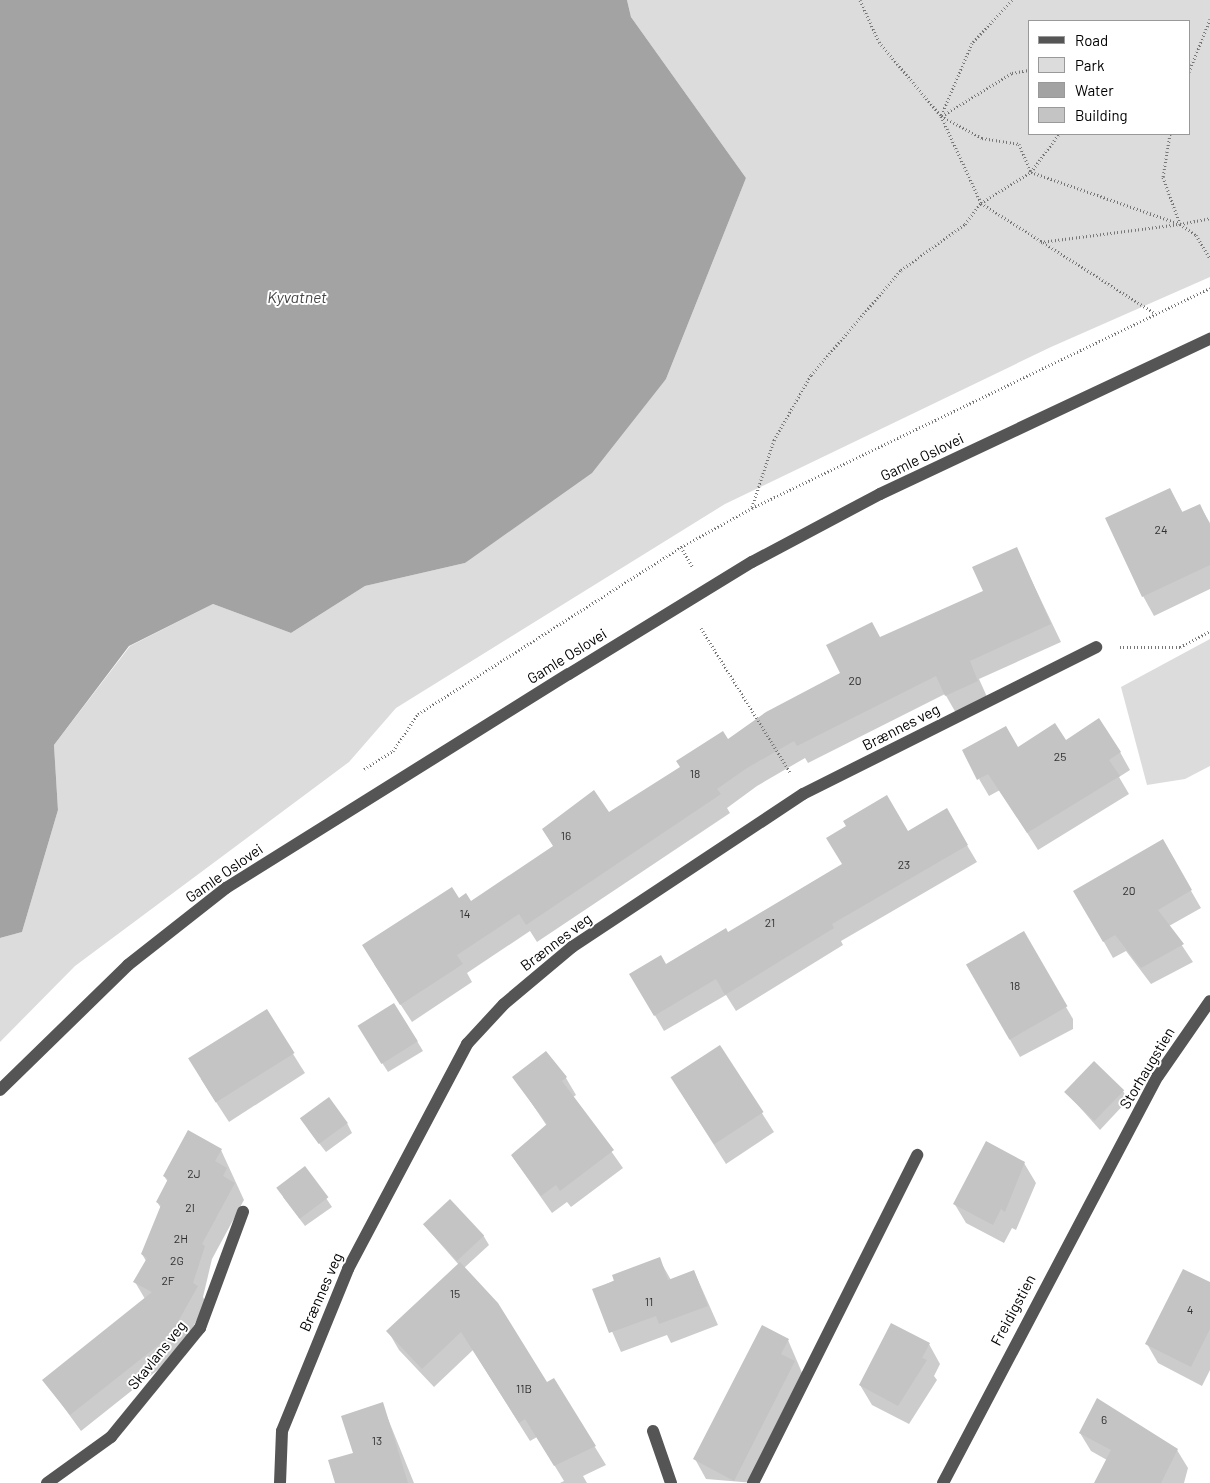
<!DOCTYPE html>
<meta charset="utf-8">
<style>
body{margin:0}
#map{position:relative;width:1210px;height:1483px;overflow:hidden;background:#fff;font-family:Barlow,sans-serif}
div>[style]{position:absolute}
.green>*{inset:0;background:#dcdcdc}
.water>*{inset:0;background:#a3a3a3}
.shadow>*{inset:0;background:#0003}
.building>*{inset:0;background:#c4c4c4;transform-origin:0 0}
.path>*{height:3px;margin-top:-1.5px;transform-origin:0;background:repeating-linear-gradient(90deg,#777 0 1px,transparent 0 3.5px)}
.minor>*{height:12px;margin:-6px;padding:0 6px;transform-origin:6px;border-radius:6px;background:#555}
span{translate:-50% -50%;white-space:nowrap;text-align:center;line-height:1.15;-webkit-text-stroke:4px #fff;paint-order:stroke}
.number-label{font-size:12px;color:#313131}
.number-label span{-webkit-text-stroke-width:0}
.street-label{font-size:15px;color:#000}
.water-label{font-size:16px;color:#444;font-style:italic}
.legend{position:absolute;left:1028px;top:20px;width:162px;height:115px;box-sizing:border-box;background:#fff;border:1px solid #999;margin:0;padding:6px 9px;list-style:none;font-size:15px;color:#000}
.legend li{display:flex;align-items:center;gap:10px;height:25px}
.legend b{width:25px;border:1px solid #999}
</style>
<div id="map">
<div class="green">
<div style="clip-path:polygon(evenodd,627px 0,1210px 0,1210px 277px,1051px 347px,725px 504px,396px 708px,349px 762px,75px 966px,0 1042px,0 938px,22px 932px,58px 810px,54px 745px,130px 646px,213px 604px,291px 633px,365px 586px,465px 563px,666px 379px,746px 178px,631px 17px,627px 0,1029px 21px,1189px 21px,1189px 134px,1029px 134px,1029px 21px)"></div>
<div style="clip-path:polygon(1210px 639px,1210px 766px,1185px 779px,1147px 785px,1121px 687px)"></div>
</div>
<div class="water">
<div style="clip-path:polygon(0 0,627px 0,631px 17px,746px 178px,666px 379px,592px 473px,465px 563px,365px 586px,291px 633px,213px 604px,129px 646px,54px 745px,58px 810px,22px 932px,0 938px)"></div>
</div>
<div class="shadow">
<div style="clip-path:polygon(1170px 489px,1183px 513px,1200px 506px,1210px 523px,1210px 589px,1154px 616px,1143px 596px)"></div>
<div style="clip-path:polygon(1016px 548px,1061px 642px,979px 679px,988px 699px,956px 713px,945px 694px,808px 763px,805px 758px,757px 786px,727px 808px,730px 813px,537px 942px,530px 931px,467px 973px,472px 982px,412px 1022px,374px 964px,459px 899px,470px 902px,842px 674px,880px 638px,984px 591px)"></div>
<div style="clip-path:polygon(1066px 742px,1120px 752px,1130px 770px,1119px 777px,1129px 794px,1038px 850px,1000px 790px,989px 796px,979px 779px,1018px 748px)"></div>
<div style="clip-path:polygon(946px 810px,977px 862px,841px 941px,843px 945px,736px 1011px,726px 995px,664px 1031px,631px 974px,665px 965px,728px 933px,843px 864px,848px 826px,908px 832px)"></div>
<div style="clip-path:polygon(1162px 841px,1201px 908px,1169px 926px,1193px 962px,1151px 984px,1126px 951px,1113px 958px,1075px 891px)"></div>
<div style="clip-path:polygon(1023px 933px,1073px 1019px,1073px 1029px,1020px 1057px,1009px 1038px)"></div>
<div style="clip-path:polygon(266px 1011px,305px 1073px,229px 1122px,201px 1079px)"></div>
<div style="clip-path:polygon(365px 1036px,417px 1041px,423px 1051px,388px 1072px)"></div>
<div style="clip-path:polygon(719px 1046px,774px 1132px,726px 1164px,683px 1096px)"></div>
<div style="clip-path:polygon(514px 1077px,566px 1078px,576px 1095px,573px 1097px,623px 1168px,571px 1207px,567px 1202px,552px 1213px,512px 1156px,547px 1126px)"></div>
<div style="clip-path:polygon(1123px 1091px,1128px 1100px,1100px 1130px,1066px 1092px)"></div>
<div style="clip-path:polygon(347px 1123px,352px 1133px,326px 1152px,308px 1129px)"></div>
<div style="clip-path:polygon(221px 1150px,244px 1200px,212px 1259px,203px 1297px,206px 1303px,179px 1353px,81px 1431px,44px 1380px,145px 1299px,135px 1282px,146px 1261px,142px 1254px,161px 1208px,157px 1202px,168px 1182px,164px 1176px)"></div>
<div style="clip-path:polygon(1024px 1163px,1036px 1183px,1016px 1230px,1012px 1228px,1004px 1243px,966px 1223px,954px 1203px)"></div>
<div style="clip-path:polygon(283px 1197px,326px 1198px,332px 1207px,305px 1226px)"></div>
<div style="clip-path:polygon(424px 1225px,483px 1235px,489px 1245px,464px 1268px,547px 1383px,553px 1379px,606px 1465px,583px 1476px,587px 1483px,560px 1483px,564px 1481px,537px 1437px,530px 1441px,473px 1350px,434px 1387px,399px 1350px,388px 1331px,459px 1265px)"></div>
<div style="clip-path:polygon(659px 1259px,671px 1280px,694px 1271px,718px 1325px,671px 1343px,667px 1335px,621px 1352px,594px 1290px)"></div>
<div style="clip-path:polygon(1210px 1284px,1210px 1370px,1202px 1386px,1158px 1363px,1147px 1344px)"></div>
<div style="clip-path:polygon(788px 1340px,806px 1382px,754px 1483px,706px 1479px,695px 1459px)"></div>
<div style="clip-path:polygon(929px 1344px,940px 1364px,934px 1376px,937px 1380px,909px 1424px,872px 1405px,860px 1385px)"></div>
<div style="clip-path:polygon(382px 1404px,414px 1483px,337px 1483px,355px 1454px)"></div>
<div style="clip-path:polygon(1080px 1433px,1177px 1450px,1188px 1468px,1184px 1483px,1095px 1483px,1107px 1460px,1091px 1451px)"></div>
</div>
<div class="building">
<div style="clip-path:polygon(1170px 488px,1182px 512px,1200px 504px,1210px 525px,1210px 565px,1142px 597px,1105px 518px)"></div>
<div style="clip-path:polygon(1017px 547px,1051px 624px,970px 661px,978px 681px,945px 696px,936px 676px,797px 746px,794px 741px,747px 768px,717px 789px,721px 794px,526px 925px,519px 914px,457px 955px,463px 964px,400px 1005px,362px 945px,452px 887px,459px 898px,466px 893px,471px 901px,553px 846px,542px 829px,594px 790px,609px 812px,680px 767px,676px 761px,723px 731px,728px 739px,766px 712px,840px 673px,826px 645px,872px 622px,880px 637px,983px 591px,972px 567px)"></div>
<div style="clip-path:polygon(1099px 718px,1121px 752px,1109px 760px,1120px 776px,1027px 833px,988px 774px,977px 780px,962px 750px,1006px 726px,1018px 747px,1055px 723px,1066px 740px)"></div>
<div style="clip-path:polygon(887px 795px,908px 831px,947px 808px,968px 845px,832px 924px,834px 928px,725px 995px,716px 979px,654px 1016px,629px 974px,661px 955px,666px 964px,726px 928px,728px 932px,842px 864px,826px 838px,846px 826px,843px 821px)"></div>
<div style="clip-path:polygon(1163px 839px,1192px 890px,1158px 910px,1184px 944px,1141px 968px,1115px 935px,1103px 942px,1073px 891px)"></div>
<div style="left:1024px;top:931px;width:87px;height:67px;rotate:60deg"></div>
<div style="left:394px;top:1003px;width:45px;height:43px;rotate:58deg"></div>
<div style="left:267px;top:1009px;width:52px;height:93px;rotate:58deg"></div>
<div style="left:720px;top:1045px;width:80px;height:59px;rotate:57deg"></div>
<div style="clip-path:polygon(546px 1051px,567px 1077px,562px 1081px,614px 1150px,560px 1191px,556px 1185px,541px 1196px,511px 1155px,547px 1124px,512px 1077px)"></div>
<div style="left:1094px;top:1061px;width:42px;height:43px;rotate:44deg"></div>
<div style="left:329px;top:1097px;width:32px;height:36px;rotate:54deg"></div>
<div style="clip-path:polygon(188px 1130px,222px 1149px,215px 1161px,227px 1168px,223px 1176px,235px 1183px,202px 1244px,205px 1246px,193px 1283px,198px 1286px,170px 1336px,70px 1415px,42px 1380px,152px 1292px,133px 1282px,147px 1258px,141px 1254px,161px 1205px,156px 1202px,168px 1179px,163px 1176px)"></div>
<div style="clip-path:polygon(986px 1141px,1025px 1162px,1005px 1212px,1001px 1209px,993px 1225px,953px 1204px)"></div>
<div style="left:305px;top:1166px;width:39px;height:36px;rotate:53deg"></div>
<div style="left:450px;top:1199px;width:50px;height:37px;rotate:47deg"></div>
<div style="clip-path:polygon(660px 1257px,668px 1280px,694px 1270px,708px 1306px,659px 1324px,656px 1316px,609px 1333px,592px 1289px,614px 1281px,612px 1275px)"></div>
<div style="clip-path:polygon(460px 1262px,498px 1303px,547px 1382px,554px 1378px,596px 1446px,554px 1466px,525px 1419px,519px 1423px,461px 1332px,422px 1369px,386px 1331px)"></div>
<div style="clip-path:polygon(1183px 1269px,1210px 1282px,1210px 1329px,1191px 1367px,1145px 1344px)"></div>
<div style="clip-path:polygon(891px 1323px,930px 1343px,922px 1358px,927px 1360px,898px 1406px,859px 1385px)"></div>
<div style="clip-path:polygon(762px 1325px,789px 1339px,781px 1354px,795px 1361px,734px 1481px,693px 1459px)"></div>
<div style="clip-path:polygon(1097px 1398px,1178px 1449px,1161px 1483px,1094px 1483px,1111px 1450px,1079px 1433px)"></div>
<div style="clip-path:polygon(383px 1402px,408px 1483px,335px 1483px,328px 1460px,353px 1453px,341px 1416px)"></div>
</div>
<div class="path">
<div style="left:860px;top:0;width:46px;rotate:65.7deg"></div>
<div style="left:879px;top:42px;width:97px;rotate:50deg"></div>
<div style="left:941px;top:116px;width:96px;rotate:65.3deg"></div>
<div style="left:981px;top:203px;width:204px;rotate:32.4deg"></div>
<div style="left:1012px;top:0;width:59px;rotate:132.9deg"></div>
<div style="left:972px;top:43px;width:79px;rotate:113deg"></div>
<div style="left:941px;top:116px;width:47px;rotate:28.2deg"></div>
<div style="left:982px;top:138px;width:37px;rotate:9deg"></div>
<div style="left:1019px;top:144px;width:30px;rotate:67deg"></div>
<div style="left:1031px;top:172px;width:158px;rotate:19.2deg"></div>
<div style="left:1180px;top:224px;width:31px;rotate:-11deg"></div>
<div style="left:1138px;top:21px;width:2px"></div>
<div style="left:1189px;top:72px;width:57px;rotate:-68.4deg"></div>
<div style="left:942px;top:116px;width:82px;rotate:-31.6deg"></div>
<div style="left:1012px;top:73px;width:17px;rotate:-10deg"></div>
<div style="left:1170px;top:134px;width:44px;rotate:99.2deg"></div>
<div style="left:1163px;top:177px;width:50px;rotate:70.1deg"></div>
<div style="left:1041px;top:242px;width:140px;rotate:-7.4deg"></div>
<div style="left:1180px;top:224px;width:19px;rotate:35deg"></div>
<div style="left:1196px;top:235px;width:27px;rotate:59deg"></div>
<div style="left:752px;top:507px;width:71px;rotate:-71.8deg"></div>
<div style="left:774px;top:440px;width:75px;rotate:-60.4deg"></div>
<div style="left:811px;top:375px;width:138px;rotate:-49.4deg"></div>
<div style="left:901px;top:270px;width:79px;rotate:-35.7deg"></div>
<div style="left:965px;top:224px;width:26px;rotate:-53deg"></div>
<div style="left:981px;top:203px;width:59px;rotate:-31.8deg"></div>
<div style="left:1031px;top:172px;width:47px;rotate:-53.6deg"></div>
<div style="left:681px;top:547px;width:24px;rotate:60deg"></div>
<div style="left:701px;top:628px;width:169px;rotate:58.3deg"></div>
<div style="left:1120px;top:647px;width:60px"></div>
<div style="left:1180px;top:647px;width:34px;rotate:-28deg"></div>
<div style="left:364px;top:769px;width:34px;rotate:-32deg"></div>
<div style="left:393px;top:751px;width:45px;rotate:-56deg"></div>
<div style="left:418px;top:714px;width:312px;rotate:-32.4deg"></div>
<div style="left:681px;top:547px;width:81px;rotate:-28.8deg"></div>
<div style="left:752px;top:508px;width:508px;rotate:-25.66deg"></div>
</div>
<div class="minor">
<div style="left:0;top:1090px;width:179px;rotate:-44.3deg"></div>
<div style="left:128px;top:965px;width:125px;rotate:-38.2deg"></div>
<div style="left:226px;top:888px;width:404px;rotate:-32deg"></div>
<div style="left:569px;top:674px;width:215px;rotate:-31.5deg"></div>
<div style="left:752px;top:562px;width:145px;rotate:-28deg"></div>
<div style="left:880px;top:494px;width:365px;rotate:-25.2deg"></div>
<div style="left:653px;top:1431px;width:55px;rotate:70.9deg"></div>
<div style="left:47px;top:1483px;width:79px;rotate:-35.7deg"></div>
<div style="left:111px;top:1437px;width:141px;rotate:-50.8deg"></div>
<div style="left:200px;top:1328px;width:124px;rotate:-69.7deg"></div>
<div style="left:280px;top:1483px;width:52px;rotate:-87.8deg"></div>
<div style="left:282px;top:1431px;width:175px;rotate:-67.8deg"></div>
<div style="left:348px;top:1269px;width:255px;rotate:-62.1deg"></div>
<div style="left:467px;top:1044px;width:54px;rotate:-47.2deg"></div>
<div style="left:504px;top:1004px;width:89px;rotate:-40deg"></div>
<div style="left:572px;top:947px;width:277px;rotate:-33.5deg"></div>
<div style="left:803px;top:794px;width:328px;rotate:-26.6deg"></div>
<div style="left:753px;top:1483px;width:367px;rotate:-63.4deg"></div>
<div style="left:943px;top:1483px;width:460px;rotate:-62.2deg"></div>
<div style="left:1158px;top:1076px;width:91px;rotate:-55.3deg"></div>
</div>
<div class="number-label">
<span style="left:1161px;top:530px">24</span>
<span style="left:855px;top:681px">20</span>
<span style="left:1060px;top:757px">25</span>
<span style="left:695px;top:774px">18</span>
<span style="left:566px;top:836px">16</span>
<span style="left:904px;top:865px">23</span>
<span style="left:1129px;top:891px">20</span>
<span style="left:465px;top:914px">14</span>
<span style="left:770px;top:923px">21</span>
<span style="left:1015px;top:986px">18</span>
<span style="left:194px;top:1174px">2J</span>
<span style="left:190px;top:1208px">2I</span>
<span style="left:181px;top:1239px">2H</span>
<span style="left:177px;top:1261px">2G</span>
<span style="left:168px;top:1281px">2F</span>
<span style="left:455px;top:1294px">15</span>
<span style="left:649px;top:1302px">11</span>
<span style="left:1190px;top:1310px">4</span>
<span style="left:524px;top:1389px">11B</span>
<span style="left:1104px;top:1420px">6</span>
<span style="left:377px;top:1441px">13</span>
</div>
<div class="street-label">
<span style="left:922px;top:457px;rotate:-26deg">Gamle Oslovei</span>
<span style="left:567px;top:656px;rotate:-32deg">Gamle Oslovei</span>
<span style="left:901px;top:727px;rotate:-27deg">Brænnes veg</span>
<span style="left:224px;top:873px;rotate:-35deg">Gamle Oslovei</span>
<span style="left:556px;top:942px;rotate:-37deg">Brænnes veg</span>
<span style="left:1147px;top:1068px;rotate:-59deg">Storhaugstien</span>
<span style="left:321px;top:1292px;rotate:-66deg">Brænnes veg</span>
<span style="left:1013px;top:1310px;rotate:-62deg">Freidigstien</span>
<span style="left:157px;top:1355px;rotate:-51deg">Skavlans veg</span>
</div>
<div class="water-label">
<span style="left:297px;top:297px">Kyvatnet</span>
</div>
<ul class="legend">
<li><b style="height:6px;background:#555"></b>Road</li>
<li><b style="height:14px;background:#dcdcdc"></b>Park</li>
<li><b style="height:14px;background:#a3a3a3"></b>Water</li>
<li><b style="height:14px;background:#c4c4c4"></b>Building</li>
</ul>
</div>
